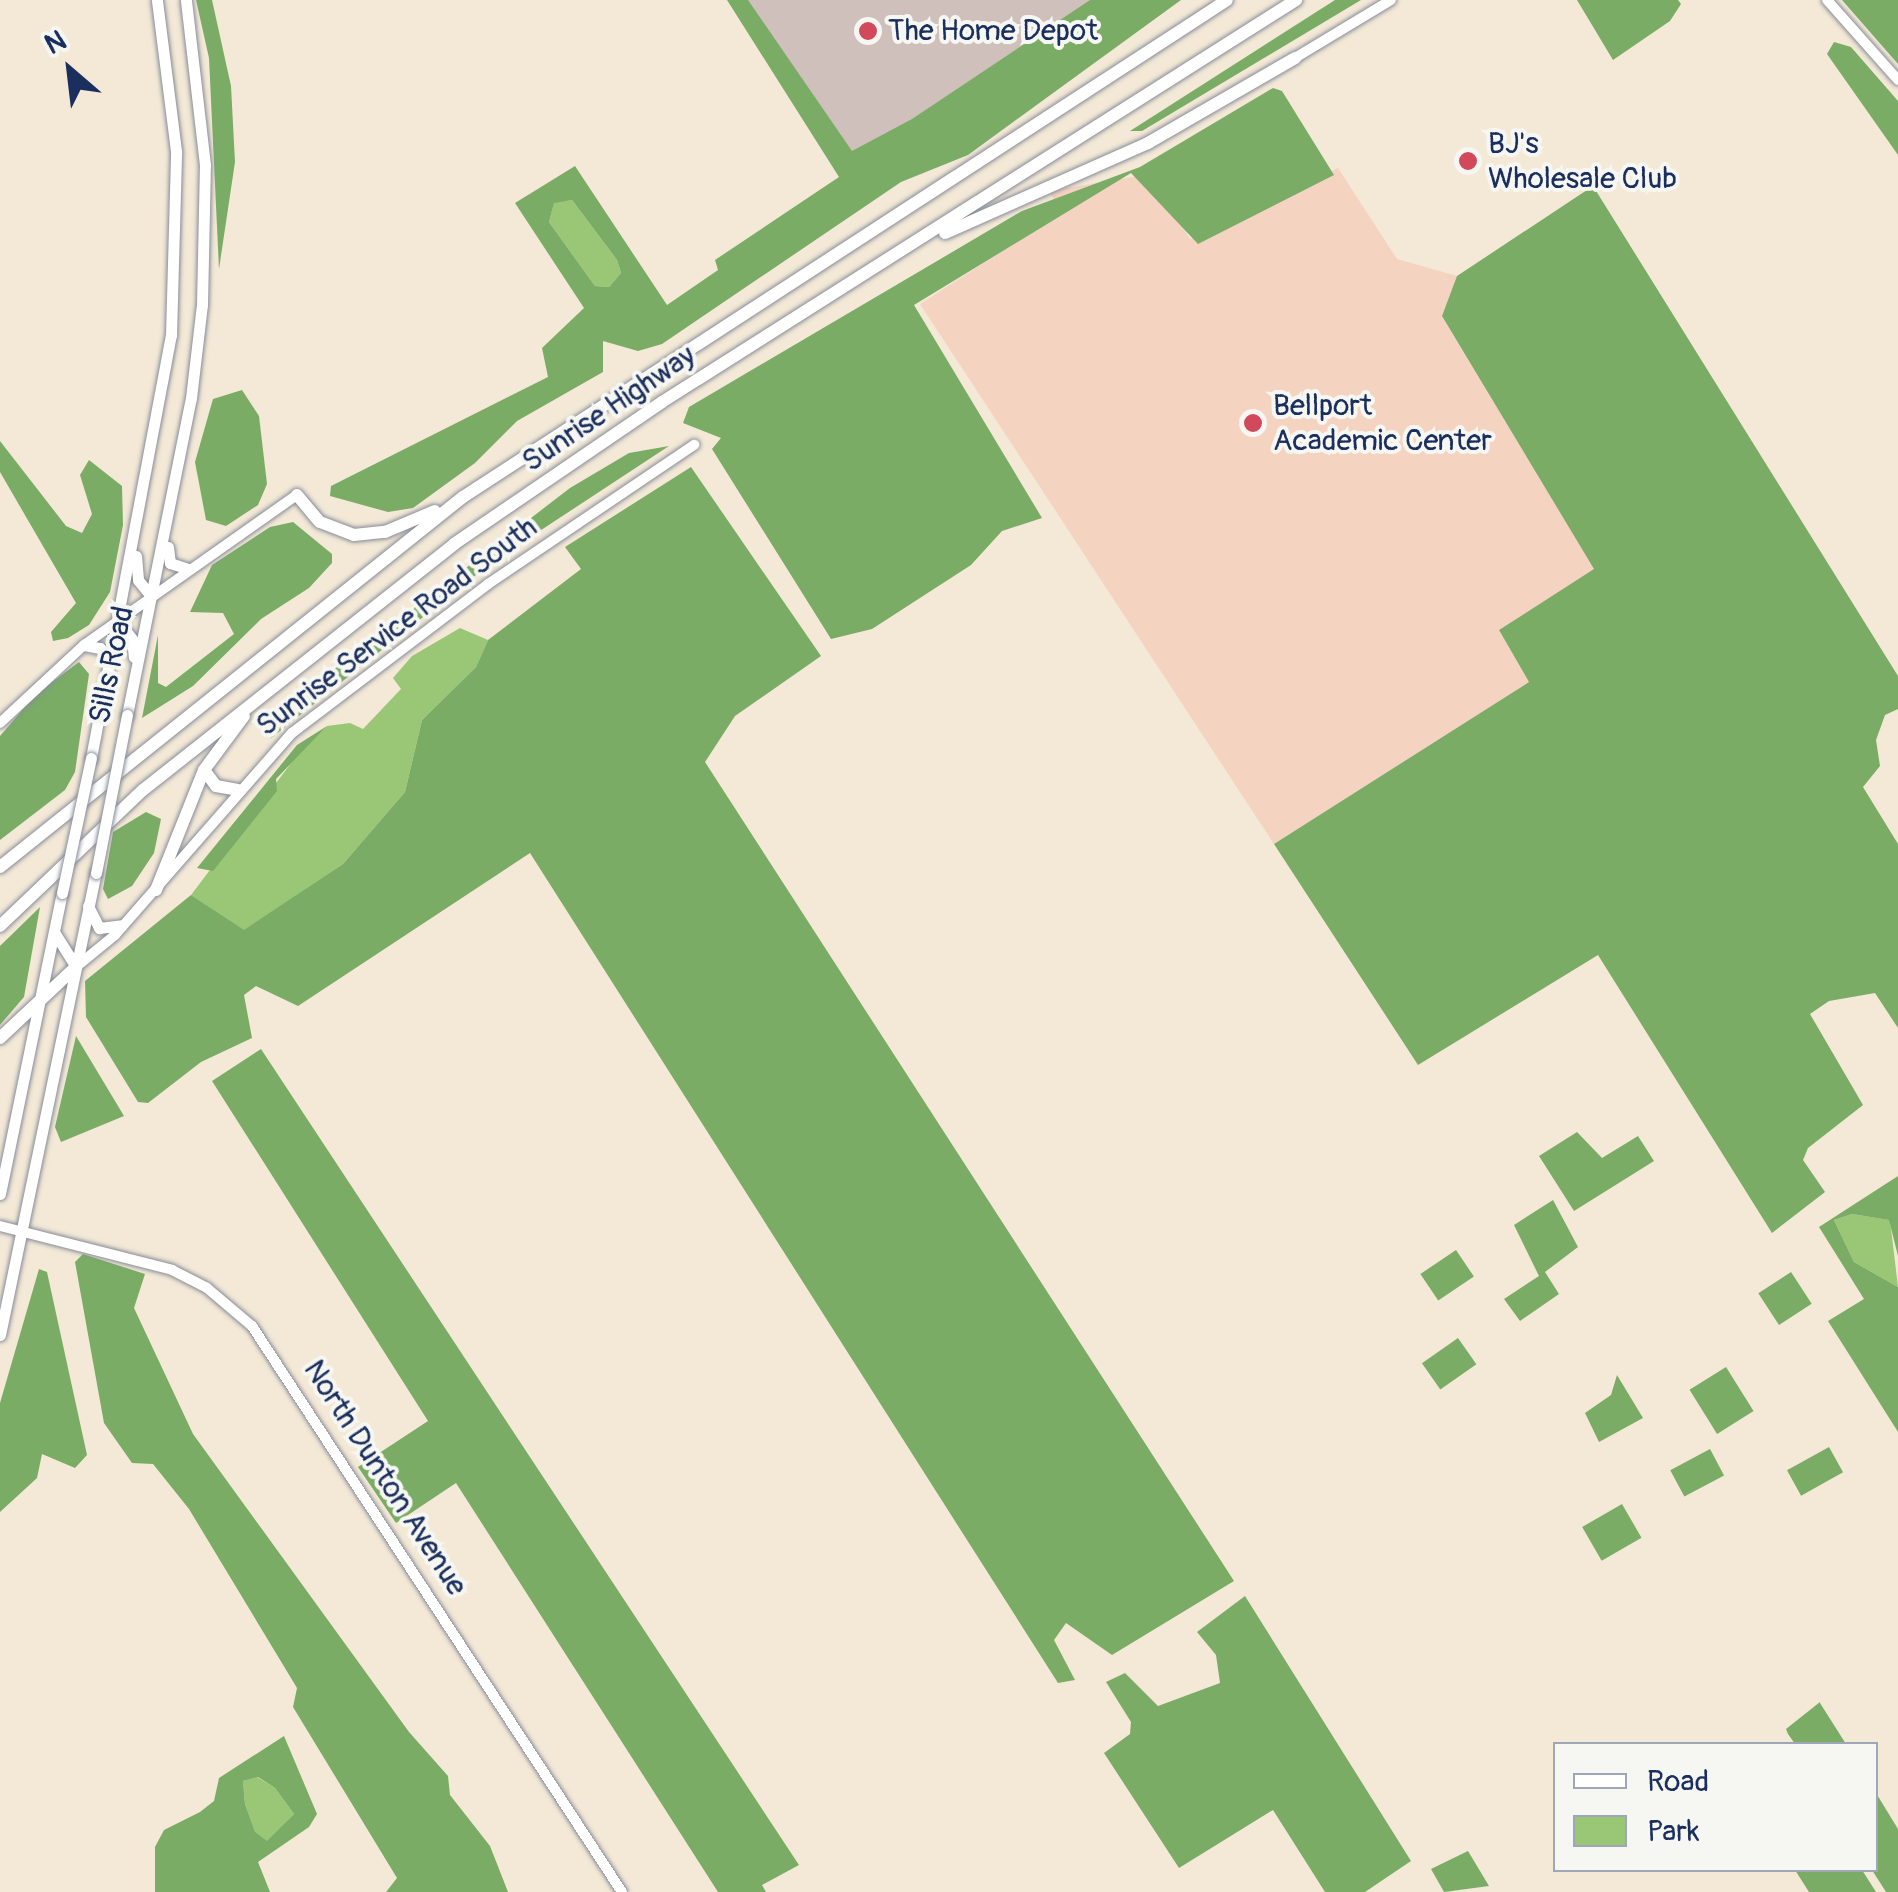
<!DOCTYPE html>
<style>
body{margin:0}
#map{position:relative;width:1898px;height:1892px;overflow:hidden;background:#f3e9d6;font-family:Pangolin,sans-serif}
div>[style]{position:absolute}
.built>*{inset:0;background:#f4d3c1}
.industrial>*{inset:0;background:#d0c0bc}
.green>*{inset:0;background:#99c775}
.forest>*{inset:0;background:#7aac66;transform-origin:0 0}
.roads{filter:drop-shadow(0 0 2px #878c9a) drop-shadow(0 0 2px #878c9a)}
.secondary>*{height:10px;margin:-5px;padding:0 5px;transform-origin:5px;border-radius:5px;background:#fff}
.primary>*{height:11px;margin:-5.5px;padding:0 5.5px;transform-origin:5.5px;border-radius:5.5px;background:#fff}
.highway>*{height:12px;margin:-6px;padding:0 6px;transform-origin:6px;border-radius:6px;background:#fff}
.bridges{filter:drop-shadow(0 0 2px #878c9a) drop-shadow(0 0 2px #878c9a)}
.primary-bridge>*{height:11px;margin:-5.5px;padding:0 5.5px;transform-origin:5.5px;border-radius:5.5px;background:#fff}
.dots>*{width:28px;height:28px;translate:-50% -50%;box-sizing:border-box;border:5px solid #f6f6f2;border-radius:50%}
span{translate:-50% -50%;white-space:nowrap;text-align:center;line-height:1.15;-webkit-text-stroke:8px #f6f6f2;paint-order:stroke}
.poi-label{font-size:30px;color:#1b2f5e}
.left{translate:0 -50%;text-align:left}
.street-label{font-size:30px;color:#1b2f5e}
.legend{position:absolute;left:1553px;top:1742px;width:325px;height:130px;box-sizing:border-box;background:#f6f6f2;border:2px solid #9ea6b7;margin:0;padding:12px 18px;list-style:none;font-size:30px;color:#1b2f5e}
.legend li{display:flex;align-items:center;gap:20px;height:50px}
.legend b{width:50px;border:2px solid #9ea6b7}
.north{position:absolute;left:20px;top:20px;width:100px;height:100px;-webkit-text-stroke:8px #f6f6f2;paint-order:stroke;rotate:332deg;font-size:28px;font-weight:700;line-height:40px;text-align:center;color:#1b2f5e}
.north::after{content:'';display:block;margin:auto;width:35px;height:45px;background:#1b2f5e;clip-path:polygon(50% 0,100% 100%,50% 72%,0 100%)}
</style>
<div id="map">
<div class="built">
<div style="clip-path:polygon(1338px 168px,1397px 259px,1457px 276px,1442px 316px,1595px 569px,1499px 630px,1529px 682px,1274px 844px,920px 304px,1062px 213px,1049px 191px,1150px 174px,1190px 239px)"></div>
</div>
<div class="industrial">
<div style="clip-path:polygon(742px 0,1113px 0,853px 163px)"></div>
</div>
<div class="green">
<div style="clip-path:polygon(572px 200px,617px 260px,621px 273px,609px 287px,595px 286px,549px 222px,554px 202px)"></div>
<div style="clip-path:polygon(460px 628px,488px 640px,476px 667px,422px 720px,405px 792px,343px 864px,244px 931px,191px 895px,295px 758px,327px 726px,350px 723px,363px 729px,401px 689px,393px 678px,412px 656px)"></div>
<div style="clip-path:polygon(1852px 1214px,1890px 1220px,1898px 1287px,1854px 1262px,1834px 1220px)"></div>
<div style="clip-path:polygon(257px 1777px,275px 1788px,294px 1814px,267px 1842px,255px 1833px,245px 1804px,243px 1781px)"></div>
</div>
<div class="forest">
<div style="clip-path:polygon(196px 0,212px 0,231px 86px,235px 162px,219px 269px,209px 58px)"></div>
<div style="clip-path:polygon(evenodd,727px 0,748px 0,852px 151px,912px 119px,1090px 0,1181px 0,968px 155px,901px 182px,662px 344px,638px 351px,603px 341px,603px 372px,517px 421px,475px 463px,413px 508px,388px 512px,330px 496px,331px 486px,548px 377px,542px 348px,584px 308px,515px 203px,575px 166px,667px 305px,718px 270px,715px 260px,839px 177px,727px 0,572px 200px,617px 260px,621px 273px,609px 287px,595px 286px,549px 222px,554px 203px,572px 200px)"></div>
<div style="clip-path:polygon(1335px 0,1361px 0,1142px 131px,1130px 131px)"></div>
<div style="clip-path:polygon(1577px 0,1678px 0,1681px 4px,1670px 21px,1613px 60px)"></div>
<div style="clip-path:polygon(1842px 0,1898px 0,1898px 64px)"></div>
<div style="clip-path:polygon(1834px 42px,1851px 47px,1898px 101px,1898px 155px,1827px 54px)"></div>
<div style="clip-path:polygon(1273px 88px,1282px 91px,1334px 175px,1198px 244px,1131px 173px,914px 305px,1042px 518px,1002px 531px,971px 565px,872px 629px,831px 639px,712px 449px,721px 438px,683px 423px,689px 407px,1022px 211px,1140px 167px)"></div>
<div style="clip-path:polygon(1593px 186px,1898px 676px,1898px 709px,1885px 715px,1876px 740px,1880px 766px,1863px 787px,1898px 844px,1898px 1028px,1875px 993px,1829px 1001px,1810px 1014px,1863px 1105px,1808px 1148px,1803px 1160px,1825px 1192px,1772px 1233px,1598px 955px,1418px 1065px,1274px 844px,1529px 682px,1499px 630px,1594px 569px,1442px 316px,1457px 276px)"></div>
<div style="clip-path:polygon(242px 390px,259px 416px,267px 484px,258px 505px,226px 526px,206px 520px,195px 462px,213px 399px)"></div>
<div style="clip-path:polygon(0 441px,66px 526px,82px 533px,92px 514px,80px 475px,89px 460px,122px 486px,123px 525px,110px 592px,89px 625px,68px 638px,53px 641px,51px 632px,76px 603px,0 472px)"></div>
<div style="clip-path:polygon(669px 446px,491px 563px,270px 739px,315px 684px,570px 488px,629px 453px)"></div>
<div style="clip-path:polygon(691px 467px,821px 656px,735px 716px,705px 762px,1234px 1581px,1112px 1655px,1066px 1623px,1054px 1640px,1075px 1680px,1058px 1683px,530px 853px,298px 1006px,256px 986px,244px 995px,252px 1038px,201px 1062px,148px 1103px,138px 1102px,86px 1017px,85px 981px,191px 895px,244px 930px,343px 864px,405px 792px,422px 720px,476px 667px,488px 640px,581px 569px,565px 547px)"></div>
<div style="clip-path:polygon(293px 522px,332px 554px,332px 563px,309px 588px,261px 619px,193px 686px,142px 718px,158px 635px,158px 683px,166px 687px,234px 634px,223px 613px,190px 612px,212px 565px,270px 527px)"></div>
<div style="clip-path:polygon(79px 662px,89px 674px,75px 772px,65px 790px,0 840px,0 736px,36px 694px)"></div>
<div style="clip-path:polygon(327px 726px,276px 779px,277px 791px,213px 871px,197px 868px,297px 745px)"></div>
<div style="clip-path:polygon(146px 812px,161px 819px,154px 853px,132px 886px,108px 899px,103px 889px,113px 832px)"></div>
<div style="clip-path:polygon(40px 907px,24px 997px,0 1025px,0 946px)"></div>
<div style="clip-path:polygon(76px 1036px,124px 1116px,61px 1142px,55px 1127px)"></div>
<div style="clip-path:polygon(261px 1049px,799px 1865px,762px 1885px,766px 1892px,718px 1892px,456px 1483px,396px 1523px,358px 1467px,428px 1421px,212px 1081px)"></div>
<div style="clip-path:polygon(1577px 1132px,1602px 1158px,1638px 1136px,1654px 1161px,1574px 1211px,1539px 1156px)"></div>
<div style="clip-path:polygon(1898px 1176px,1898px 1256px,1889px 1220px,1852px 1214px,1834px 1220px,1854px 1262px,1898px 1287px,1898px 1432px,1828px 1321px,1864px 1299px,1819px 1227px)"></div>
<div style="clip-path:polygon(1553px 1200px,1578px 1247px,1545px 1272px,1559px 1294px,1520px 1321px,1504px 1299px,1539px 1276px,1514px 1225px)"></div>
<div style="left:1456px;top:1250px;width:32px;height:43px;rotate:56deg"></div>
<div style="clip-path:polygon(83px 1254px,145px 1274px,134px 1308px,193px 1434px,409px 1732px,448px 1776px,450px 1795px,490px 1846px,508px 1892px,386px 1892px,397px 1878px,293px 1707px,297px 1688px,189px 1509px,153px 1464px,132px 1463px,104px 1423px,75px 1262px)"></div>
<div style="clip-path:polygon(39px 1269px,47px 1272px,87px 1455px,75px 1468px,42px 1454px,37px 1478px,0 1512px,0 1403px)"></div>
<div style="left:1791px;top:1272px;width:38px;height:39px;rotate:57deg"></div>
<div style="left:1458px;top:1338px;width:32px;height:44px;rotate:55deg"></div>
<div style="left:1726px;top:1367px;width:52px;height:43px;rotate:58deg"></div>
<div style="clip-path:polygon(1617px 1375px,1643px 1418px,1599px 1442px,1585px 1413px,1611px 1395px)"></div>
<div style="left:1829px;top:1447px;width:29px;height:48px;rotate:61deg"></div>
<div style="left:1710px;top:1449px;width:30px;height:45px;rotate:62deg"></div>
<div style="left:1622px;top:1504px;width:39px;height:46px;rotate:60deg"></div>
<div style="clip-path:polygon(1245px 1596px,1411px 1861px,1365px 1892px,1325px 1892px,1273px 1810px,1179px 1868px,1104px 1753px,1130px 1734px,1131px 1722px,1106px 1682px,1125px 1673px,1158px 1706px,1220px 1683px,1216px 1655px,1197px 1632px)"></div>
<div style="clip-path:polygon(1820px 1702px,1820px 1703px,1846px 1744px,1795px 1744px,1788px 1734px,1786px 1729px)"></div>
<div style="clip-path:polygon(evenodd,284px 1736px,317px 1814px,309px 1827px,258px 1862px,270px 1892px,155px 1892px,155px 1847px,164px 1830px,200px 1812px,214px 1801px,219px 1778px,284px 1736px,258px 1777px,275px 1788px,294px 1814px,267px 1841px,255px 1832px,245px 1804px,243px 1781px,258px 1777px)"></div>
<div style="clip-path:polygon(1876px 1793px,1898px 1829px,1898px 1892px,1886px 1892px,1872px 1870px)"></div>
<div style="clip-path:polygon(1468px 1851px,1489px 1886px,1444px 1892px,1431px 1869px)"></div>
<div style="clip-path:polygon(1795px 1870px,1862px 1870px,1876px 1892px,1809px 1892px)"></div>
</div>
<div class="roads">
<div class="secondary">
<div style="left:1827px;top:0;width:107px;rotate:48.4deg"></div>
<div style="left:1295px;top:58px;width:112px;rotate:-31.1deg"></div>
<div style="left:0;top:723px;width:115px;rotate:-42.9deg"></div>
<div style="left:84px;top:645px;width:261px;rotate:-35.2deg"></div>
<div style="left:76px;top:967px;width:50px;rotate:-39.4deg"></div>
<div style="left:115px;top:935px;width:269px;rotate:-48.8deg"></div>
<div style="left:292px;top:733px;width:246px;rotate:-37.2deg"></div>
<div style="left:488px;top:584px;width:249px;rotate:-34deg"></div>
<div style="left:0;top:1226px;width:178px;rotate:14.3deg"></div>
<div style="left:172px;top:1270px;width:39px;rotate:27deg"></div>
<div style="left:207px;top:1288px;width:59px;rotate:40.2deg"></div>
<div style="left:252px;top:1326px;width:676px;rotate:56.83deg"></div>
</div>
<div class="primary">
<div style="left:168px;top:547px;width:16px;rotate:83deg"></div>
<div style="left:170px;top:563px;width:19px;rotate:18deg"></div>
<div style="left:136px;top:556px;width:24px;rotate:85deg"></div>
<div style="left:138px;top:580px;width:21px;rotate:51deg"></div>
<div style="left:118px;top:621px;width:23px;rotate:52deg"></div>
<div style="left:132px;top:639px;width:18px;rotate:84deg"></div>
<div style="left:84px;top:645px;width:16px;rotate:11deg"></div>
<div style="left:100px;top:648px;width:16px;rotate:50deg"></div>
<div style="left:127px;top:715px;width:323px;rotate:-78.6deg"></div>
<div style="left:191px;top:398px;width:94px;rotate:-83.3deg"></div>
<div style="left:202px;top:305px;width:140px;rotate:-88.8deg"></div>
<div style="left:205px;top:165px;width:166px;rotate:-96.6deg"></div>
<div style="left:91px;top:758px;width:430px;rotate:-79.3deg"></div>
<div style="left:171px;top:335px;width:184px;rotate:-88.4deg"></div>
<div style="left:176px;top:151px;width:152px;rotate:-97.2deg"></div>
<div style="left:88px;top:906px;width:25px;rotate:63deg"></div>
<div style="left:99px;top:928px;width:23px;rotate:-7deg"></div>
<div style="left:54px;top:932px;width:41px;rotate:57.8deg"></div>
<div style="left:0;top:1194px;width:307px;rotate:-78.4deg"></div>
<div style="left:0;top:1335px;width:472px;rotate:-78.3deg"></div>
</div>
<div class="highway">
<div style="left:945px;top:233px;width:222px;rotate:-23.9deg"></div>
<div style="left:1148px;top:143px;width:170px;rotate:-30deg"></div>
<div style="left:297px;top:495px;width:35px;rotate:50deg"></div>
<div style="left:320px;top:522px;width:36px;rotate:21deg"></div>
<div style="left:354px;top:535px;width:31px;rotate:-6deg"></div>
<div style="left:385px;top:532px;width:54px;rotate:-22.8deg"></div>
<div style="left:204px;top:770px;width:20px;rotate:53deg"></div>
<div style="left:216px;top:786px;width:22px;rotate:10deg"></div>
<div style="left:0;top:867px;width:593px;rotate:-38.63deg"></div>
<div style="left:463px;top:497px;width:911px;rotate:-33.04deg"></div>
<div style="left:156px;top:890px;width:129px;rotate:-68.2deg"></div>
<div style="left:204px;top:770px;width:67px;rotate:-53.5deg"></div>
<div style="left:0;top:926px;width:197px;rotate:-43.6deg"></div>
<div style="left:143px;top:790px;width:397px;rotate:-38.3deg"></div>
<div style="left:454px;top:544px;width:252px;rotate:-34.3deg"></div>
<div style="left:662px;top:402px;width:751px;rotate:-32.38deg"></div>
<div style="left:0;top:1038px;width:104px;rotate:-43.1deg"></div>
</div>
</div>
<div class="bridges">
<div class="primary-bridge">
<div style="left:96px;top:873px;width:161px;rotate:-78.9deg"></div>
<div style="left:62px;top:893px;width:138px;rotate:-77.9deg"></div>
</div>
</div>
<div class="dots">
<div style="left:868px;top:31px;background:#d1495b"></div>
<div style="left:1468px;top:161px;background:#d1495b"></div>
<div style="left:1253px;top:423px;background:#d1495b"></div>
</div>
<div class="poi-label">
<span class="left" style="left:888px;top:31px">The Home Depot</span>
<span class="left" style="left:1488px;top:161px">BJ's<br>Wholesale Club</span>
<span class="left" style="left:1273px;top:423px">Bellport<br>Academic Center</span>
</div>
<div class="street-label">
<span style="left:609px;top:409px;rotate:-34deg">Sunrise Highway</span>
<span style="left:397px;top:627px;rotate:-37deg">Sunrise Service Road South</span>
<span style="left:112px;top:665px;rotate:-78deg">Sills Road</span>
<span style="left:385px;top:1478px;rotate:57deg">North Dunton Avenue</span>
</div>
<ul class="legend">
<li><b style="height:12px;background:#fff"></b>Road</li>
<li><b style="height:28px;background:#99c775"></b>Park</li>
</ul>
<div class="north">N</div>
</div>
